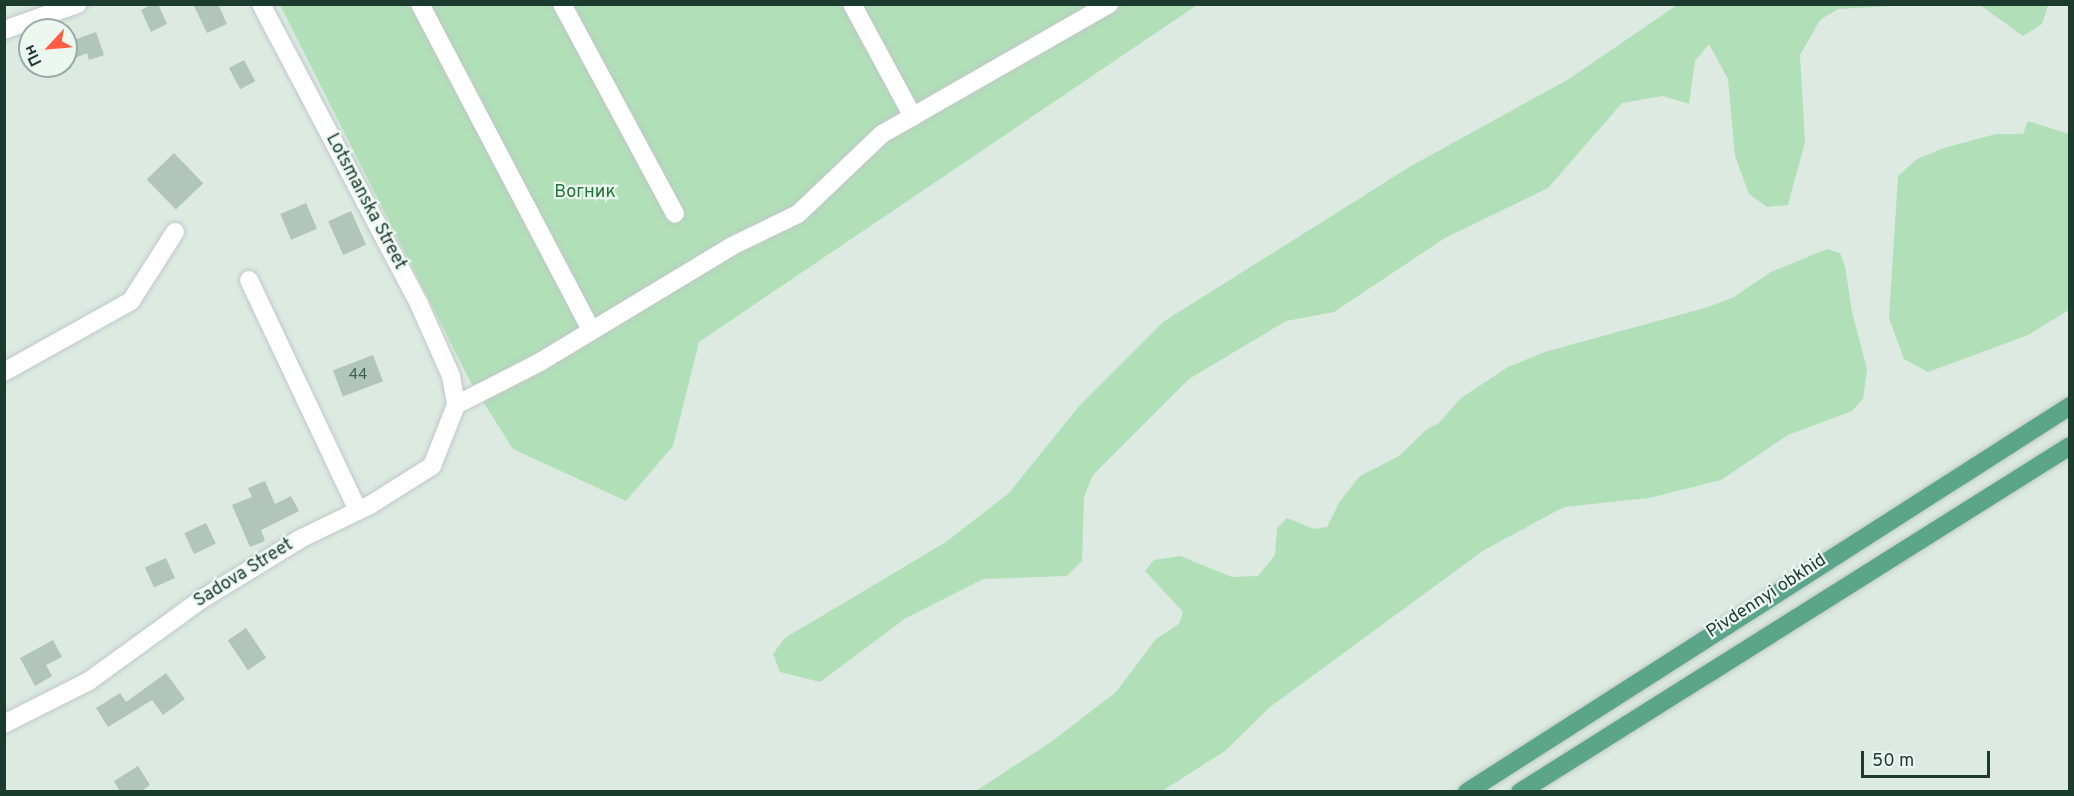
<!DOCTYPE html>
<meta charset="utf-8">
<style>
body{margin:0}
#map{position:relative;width:2074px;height:796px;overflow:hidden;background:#dceae2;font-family:Overpass,sans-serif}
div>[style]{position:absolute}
.green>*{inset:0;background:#b1dfb8}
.building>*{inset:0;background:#b1c5bb;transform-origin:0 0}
.roads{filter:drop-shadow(0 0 2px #bfc8c5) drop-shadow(0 0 2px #bfc8c5)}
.minor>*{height:18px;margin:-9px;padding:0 9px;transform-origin:9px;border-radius:9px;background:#fff}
.major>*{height:18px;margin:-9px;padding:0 9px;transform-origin:9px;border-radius:9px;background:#5ba58a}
span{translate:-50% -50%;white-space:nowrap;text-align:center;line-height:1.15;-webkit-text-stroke:4.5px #ecf7f0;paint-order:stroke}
.number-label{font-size:15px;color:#415e52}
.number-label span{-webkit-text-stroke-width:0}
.park-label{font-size:18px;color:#237639}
.street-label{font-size:18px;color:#1c3b2f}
.frame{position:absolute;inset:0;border:6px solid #1c3b2f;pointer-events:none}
.north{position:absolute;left:18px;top:18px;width:60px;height:60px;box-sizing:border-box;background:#ecf7f0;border:2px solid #99aca3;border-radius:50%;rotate:244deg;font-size:16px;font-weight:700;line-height:24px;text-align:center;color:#1c3b2f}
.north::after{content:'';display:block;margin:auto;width:21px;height:27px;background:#ff5e45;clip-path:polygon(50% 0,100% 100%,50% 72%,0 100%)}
.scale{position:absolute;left:1861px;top:751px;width:129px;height:27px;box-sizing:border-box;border:3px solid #1c3b2f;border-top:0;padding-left:8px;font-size:18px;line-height:21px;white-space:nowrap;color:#1c3b2f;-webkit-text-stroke:4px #ecf7f0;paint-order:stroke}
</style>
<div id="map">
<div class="green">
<div style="clip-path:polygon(280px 5px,1197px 5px,699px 342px,673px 446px,626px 501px,513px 449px,470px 381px)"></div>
<div style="clip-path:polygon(1677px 5px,1908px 5px,1838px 9px,1820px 20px,1800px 55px,1805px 142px,1788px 205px,1767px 207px,1749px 194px,1735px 156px,1728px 79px,1709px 44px,1695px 61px,1689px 104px,1663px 96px,1622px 103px,1548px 188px,1445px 238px,1334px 312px,1286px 321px,1189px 379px,1093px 475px,1084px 497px,1082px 561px,1067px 576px,983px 579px,906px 618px,820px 682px,780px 672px,773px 654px,785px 638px,946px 542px,1009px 493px,1080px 405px,1163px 322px,1411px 166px,1569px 79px)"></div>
<div style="clip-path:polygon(1980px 5px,2048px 5px,2042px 24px,2023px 36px)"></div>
<div style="clip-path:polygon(2028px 121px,2069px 134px,2069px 310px,2028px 335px,1928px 372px,1904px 359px,1889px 318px,1898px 176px,1917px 159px,1944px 148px,1996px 134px,2023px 134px)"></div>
<div style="clip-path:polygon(1827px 249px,1840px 253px,1845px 266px,1852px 312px,1867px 369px,1863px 399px,1852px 411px,1788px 435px,1721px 480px,1649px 498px,1564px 507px,1484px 550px,1270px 707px,1225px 751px,1162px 791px,976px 791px,1051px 742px,1116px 692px,1156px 639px,1179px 624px,1183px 612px,1145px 571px,1154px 560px,1180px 556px,1232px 577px,1258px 576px,1275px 555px,1277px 528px,1287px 518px,1314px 529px,1327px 527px,1340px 501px,1360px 476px,1399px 456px,1427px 429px,1439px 423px,1461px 398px,1508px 367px,1545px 352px,1708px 307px,1734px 297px,1771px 272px)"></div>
</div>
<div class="building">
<div style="clip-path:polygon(153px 4px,158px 4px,167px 24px,151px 32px,141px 10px)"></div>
<div style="clip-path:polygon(193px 4px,218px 4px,227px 24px,207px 33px)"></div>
<div style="clip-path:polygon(96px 32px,104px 55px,89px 60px,87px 53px,66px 62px,66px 43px)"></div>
<div style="left:244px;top:60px;width:24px;height:17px;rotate:62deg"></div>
<div style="left:174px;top:153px;width:42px;height:38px;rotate:46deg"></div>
<div style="left:306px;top:203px;width:28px;height:28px;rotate:67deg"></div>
<div style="left:351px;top:211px;width:37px;height:25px;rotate:66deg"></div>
<div style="left:373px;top:355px;width:28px;height:43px;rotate:69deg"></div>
<div style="clip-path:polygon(265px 481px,275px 504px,291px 496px,299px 511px,261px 530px,265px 541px,250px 547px,232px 505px,252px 497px,248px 488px)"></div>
<div style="left:206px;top:523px;width:23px;height:24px;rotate:65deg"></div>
<div style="left:166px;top:558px;width:22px;height:23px;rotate:66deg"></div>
<div style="left:246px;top:628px;width:36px;height:22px;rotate:56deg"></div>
<div style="clip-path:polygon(53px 640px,62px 657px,46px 665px,52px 676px,35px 686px,20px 658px)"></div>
<div style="clip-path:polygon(166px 673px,185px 699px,163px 715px,152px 700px,108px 727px,96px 708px,120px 693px,126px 702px)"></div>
<div style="clip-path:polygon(138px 766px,150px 785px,140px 792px,120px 792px,114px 781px)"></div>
</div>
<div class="roads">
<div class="minor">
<div style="left:261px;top:4px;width:339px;rotate:62.2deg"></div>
<div style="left:419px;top:304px;width:79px;rotate:66deg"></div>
<div style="left:451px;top:376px;width:29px;rotate:80deg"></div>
<div style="left:420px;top:4px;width:369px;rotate:62.3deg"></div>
<div style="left:562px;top:4px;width:238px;rotate:61.7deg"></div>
<div style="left:852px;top:4px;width:128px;rotate:61.6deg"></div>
<div style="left:4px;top:30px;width:78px;rotate:-19.4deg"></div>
<div style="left:249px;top:280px;width:255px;rotate:64.7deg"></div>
<div style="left:4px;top:372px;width:145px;rotate:-29.2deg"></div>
<div style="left:131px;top:301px;width:82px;rotate:-57.5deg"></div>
<div style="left:456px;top:405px;width:94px;rotate:-27.1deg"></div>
<div style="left:540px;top:362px;width:224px;rotate:-31.1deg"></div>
<div style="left:732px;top:246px;width:73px;rotate:-25.9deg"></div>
<div style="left:798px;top:214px;width:116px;rotate:-43.6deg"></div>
<div style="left:882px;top:134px;width:262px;rotate:-29.8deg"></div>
<div style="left:4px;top:724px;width:95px;rotate:-26.8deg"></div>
<div style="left:89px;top:681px;width:140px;rotate:-36deg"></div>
<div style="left:202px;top:599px;width:117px;rotate:-31.4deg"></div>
<div style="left:302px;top:538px;width:76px;rotate:-25.9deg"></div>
<div style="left:370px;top:505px;width:73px;rotate:-32.2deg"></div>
<div style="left:432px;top:466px;width:66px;rotate:-68.5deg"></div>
</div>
<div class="major">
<div style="left:1467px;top:792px;width:716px;rotate:-32.62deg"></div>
<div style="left:1520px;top:792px;width:650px;rotate:-32.17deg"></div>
</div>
</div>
<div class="number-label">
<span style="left:358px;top:376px">44</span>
</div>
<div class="park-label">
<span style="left:585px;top:193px">Вогник</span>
</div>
<div class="street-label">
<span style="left:365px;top:202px;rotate:62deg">Lotsmanska Street</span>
<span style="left:244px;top:574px;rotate:-32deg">Sadova Street</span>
<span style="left:1767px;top:597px;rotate:-33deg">Pivdennyi obkhid</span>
</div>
<div class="frame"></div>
<div class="north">Пн</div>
<div class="scale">50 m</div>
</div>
